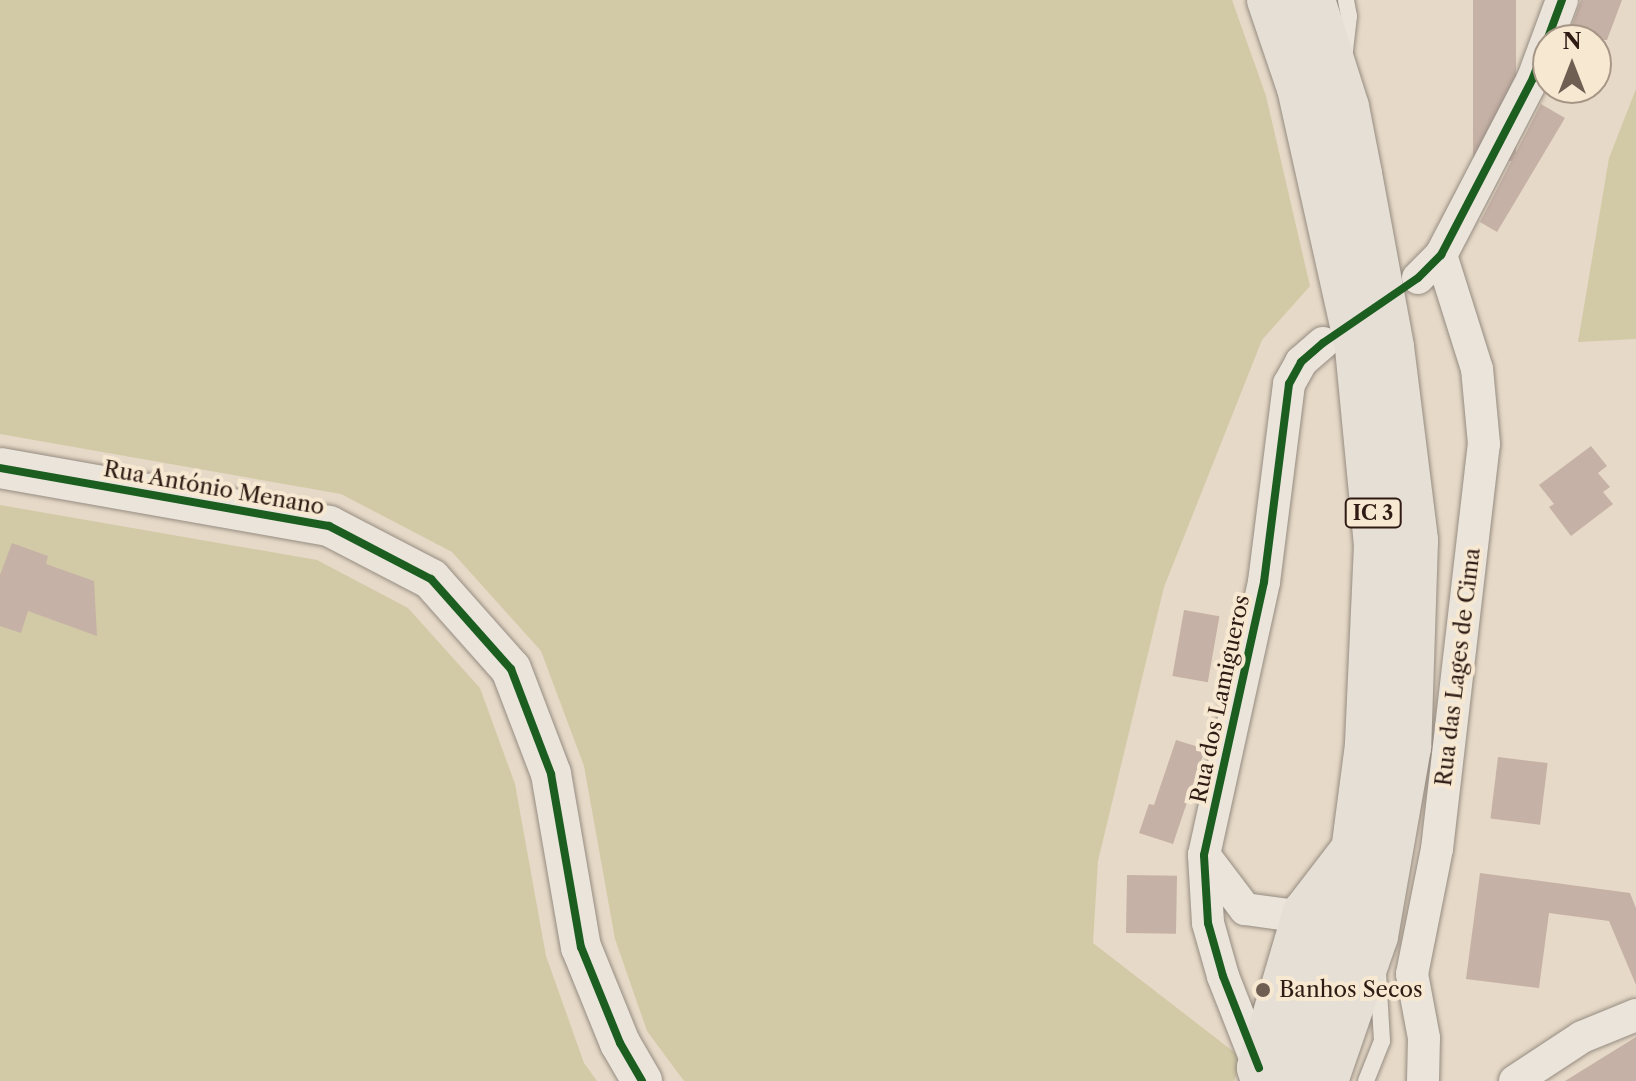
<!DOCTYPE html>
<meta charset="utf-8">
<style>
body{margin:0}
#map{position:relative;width:1636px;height:1081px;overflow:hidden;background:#e6d9c7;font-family:"Libre Caslon Text",serif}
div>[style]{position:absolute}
.green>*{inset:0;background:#d2caa6}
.building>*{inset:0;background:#c6b1a6;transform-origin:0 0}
.roads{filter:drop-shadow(0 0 2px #968c81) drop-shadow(0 0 2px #968c81)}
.service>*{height:16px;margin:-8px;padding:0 8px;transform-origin:8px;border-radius:8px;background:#eae4db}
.minor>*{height:32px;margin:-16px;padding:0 16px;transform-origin:16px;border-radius:16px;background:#eae4db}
.tertiary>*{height:40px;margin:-20px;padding:0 20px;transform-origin:20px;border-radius:20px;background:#eae4db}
.trunk>*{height:44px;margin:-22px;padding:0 22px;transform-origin:22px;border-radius:22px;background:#e6dfd5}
.cycleway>*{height:8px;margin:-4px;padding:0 4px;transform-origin:4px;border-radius:4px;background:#1b5e20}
.dots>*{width:22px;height:22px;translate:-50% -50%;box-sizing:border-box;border:4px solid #f7e8d2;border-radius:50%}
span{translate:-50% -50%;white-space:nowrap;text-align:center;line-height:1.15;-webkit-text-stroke:8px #f7e8d2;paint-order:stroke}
.shield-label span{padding:2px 6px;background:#f7e8d2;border:2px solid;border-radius:6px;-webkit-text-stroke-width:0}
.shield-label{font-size:20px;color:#2f1b13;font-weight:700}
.street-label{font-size:22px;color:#2f1b13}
.poi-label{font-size:22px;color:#2f1b13}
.left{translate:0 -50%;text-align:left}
.north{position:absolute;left:1532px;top:24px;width:80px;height:80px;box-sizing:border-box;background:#f7e8d2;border:2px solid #a79686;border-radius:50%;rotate:0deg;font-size:22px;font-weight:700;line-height:32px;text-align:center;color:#2f1b13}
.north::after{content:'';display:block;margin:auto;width:28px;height:36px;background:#6f5e52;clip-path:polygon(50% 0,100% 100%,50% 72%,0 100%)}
</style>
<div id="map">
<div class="green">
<div style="clip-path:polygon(0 0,1232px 0,1266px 96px,1310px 286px,1262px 340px,1164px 587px,1098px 861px,1093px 943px,1243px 1059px,1234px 1081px,684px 1081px,647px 1031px,615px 939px,584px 766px,541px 651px,452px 552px,341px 494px,0 434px)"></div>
<div style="clip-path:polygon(1636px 89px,1636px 339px,1578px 342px,1609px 158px)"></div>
<div style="clip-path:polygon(0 505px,317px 560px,408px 608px,480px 688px,515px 784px,546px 956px,584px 1063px,597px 1081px,0 1081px)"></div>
</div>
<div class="building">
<div style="left:1473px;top:0;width:43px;height:161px"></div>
<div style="clip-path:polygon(1581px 0,1622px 0,1607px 40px,1567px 40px)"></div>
<div style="clip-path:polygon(1541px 104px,1565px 118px,1497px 232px,1480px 222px)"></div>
<div style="clip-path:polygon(1591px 446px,1607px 466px,1598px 473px,1610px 487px,1603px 492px,1613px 504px,1571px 536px,1549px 507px,1554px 504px,1539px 485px)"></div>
<div style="clip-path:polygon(12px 543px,48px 556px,46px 564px,94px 581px,97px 636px,28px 611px,21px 633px,0 626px,0 575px)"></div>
<div style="left:1184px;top:610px;width:36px;height:67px;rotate:10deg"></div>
<div style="clip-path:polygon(1176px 740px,1205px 749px,1173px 844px,1139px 833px,1149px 804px,1154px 805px)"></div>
<div style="left:1498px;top:757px;width:50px;height:62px;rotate:7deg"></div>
<div style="clip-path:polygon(1480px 873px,1630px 893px,1636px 908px,1636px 985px,1609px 921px,1549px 913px,1539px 988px,1466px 979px)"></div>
<div style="left:1127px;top:875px;width:50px;height:58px;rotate:1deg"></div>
<div style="clip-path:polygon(1636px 1037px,1636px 1081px,1565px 1081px)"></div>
</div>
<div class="roads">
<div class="service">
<div style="left:1344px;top:59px;width:43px;rotate:-83.4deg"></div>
<div style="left:1349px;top:16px;width:16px;rotate:-101deg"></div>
<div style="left:1366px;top:1081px;width:43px;rotate:-68.2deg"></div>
<div style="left:1382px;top:1041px;width:67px;rotate:-93.4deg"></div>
</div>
<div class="minor">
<div style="left:1418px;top:278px;width:33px;rotate:-45deg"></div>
<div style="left:1441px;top:255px;width:199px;rotate:-62.5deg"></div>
<div style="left:1533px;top:78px;width:83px;rotate:-69.6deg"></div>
<div style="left:1204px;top:855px;width:68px;rotate:52.8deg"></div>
<div style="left:1245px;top:909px;width:43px;rotate:7.9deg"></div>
<div style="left:1288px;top:915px;width:17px;rotate:-10deg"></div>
<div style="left:1259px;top:1068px;width:99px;rotate:-111.4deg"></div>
<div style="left:1223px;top:976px;width:55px;rotate:-105.8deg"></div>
<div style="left:1208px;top:923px;width:68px;rotate:-93.4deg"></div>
<div style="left:1204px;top:855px;width:280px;rotate:-77.6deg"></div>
<div style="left:1264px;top:582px;width:200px;rotate:-82.8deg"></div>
<div style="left:1289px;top:384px;width:25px;rotate:-61deg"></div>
<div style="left:1301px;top:362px;width:29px;rotate:-41deg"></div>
<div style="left:1423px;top:1081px;width:43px;rotate:-88.7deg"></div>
<div style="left:1424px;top:1038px;width:65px;rotate:-100.6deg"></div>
<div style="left:1412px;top:974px;width:127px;rotate:-78.7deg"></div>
<div style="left:1437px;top:849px;width:408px;rotate:-83.4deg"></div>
<div style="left:1484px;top:444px;width:75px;rotate:-95.3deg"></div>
<div style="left:1477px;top:369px;width:120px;rotate:-107.5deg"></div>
<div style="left:1515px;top:1081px;width:80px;rotate:-33.3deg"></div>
<div style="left:1582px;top:1037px;width:58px;rotate:-22.2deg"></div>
</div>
<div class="tertiary">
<div style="left:0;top:468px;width:334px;rotate:10deg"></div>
<div style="left:329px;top:526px;width:115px;rotate:27.5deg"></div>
<div style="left:431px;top:579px;width:120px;rotate:48.4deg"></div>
<div style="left:511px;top:669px;width:112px;rotate:69.1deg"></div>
<div style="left:551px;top:774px;width:176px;rotate:80.2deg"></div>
<div style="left:581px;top:947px;width:104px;rotate:67.9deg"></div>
<div style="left:620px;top:1043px;width:44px;rotate:59.9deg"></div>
</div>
<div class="trunk">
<div style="left:1269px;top:0;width:93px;rotate:71.2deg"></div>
<div style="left:1299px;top:88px;width:266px;rotate:77.4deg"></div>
<div style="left:1357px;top:348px;width:198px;rotate:84.5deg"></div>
<div style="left:1376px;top:545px;width:200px;rotate:92.6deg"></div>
<div style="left:1367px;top:745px;width:184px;rotate:97.5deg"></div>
<div style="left:1343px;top:927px;width:163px;rotate:109deg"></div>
<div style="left:1313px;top:0;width:112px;rotate:72.4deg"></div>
<div style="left:1347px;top:107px;width:68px;rotate:79deg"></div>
<div style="left:1360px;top:174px;width:176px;rotate:79.5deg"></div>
<div style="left:1392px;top:347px;width:195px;rotate:82.9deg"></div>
<div style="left:1416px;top:541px;width:206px;rotate:91.9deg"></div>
<div style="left:1409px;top:747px;width:192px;rotate:99.9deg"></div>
<div style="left:1376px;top:936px;width:153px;rotate:109deg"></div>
<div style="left:1263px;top:1081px;width:14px;rotate:-107deg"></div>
<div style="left:1259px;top:1068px;width:163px;rotate:-73.6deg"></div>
<div style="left:1305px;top:912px;width:76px;rotate:-52.5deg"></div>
</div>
</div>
<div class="cycleway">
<div style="left:0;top:468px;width:334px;rotate:10deg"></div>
<div style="left:329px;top:526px;width:115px;rotate:27.5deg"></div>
<div style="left:431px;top:579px;width:120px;rotate:48.4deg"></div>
<div style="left:511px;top:669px;width:112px;rotate:69.1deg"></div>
<div style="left:551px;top:774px;width:176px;rotate:80.2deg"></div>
<div style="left:581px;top:947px;width:104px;rotate:67.9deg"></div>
<div style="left:620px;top:1043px;width:44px;rotate:59.9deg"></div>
<div style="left:1259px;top:1068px;width:99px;rotate:-111.4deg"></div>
<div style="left:1223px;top:976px;width:55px;rotate:-105.8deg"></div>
<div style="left:1208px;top:923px;width:68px;rotate:-93.4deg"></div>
<div style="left:1204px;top:855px;width:280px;rotate:-77.6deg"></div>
<div style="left:1264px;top:582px;width:200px;rotate:-82.8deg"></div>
<div style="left:1289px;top:384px;width:25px;rotate:-61deg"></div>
<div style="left:1301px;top:362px;width:29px;rotate:-41deg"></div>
<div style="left:1323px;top:343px;width:115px;rotate:-34.4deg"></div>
<div style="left:1418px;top:278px;width:33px;rotate:-45deg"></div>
<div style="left:1441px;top:255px;width:199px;rotate:-62.5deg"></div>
<div style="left:1533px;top:78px;width:83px;rotate:-69.6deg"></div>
</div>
<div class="dots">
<div style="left:1263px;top:990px;background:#6f5e52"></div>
</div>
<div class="shield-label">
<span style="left:1373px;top:513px">IC 3</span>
</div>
<div class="street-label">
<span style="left:214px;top:488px;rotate:10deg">Rua António Menano</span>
<span style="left:1458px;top:667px;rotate:-83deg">Rua das Lages de Cima</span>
<span style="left:1220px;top:699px;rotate:-78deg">Rua dos Lamigueros</span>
</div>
<div class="poi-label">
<span class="left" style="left:1279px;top:990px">Banhos Secos</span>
</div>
<div class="north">N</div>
</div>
